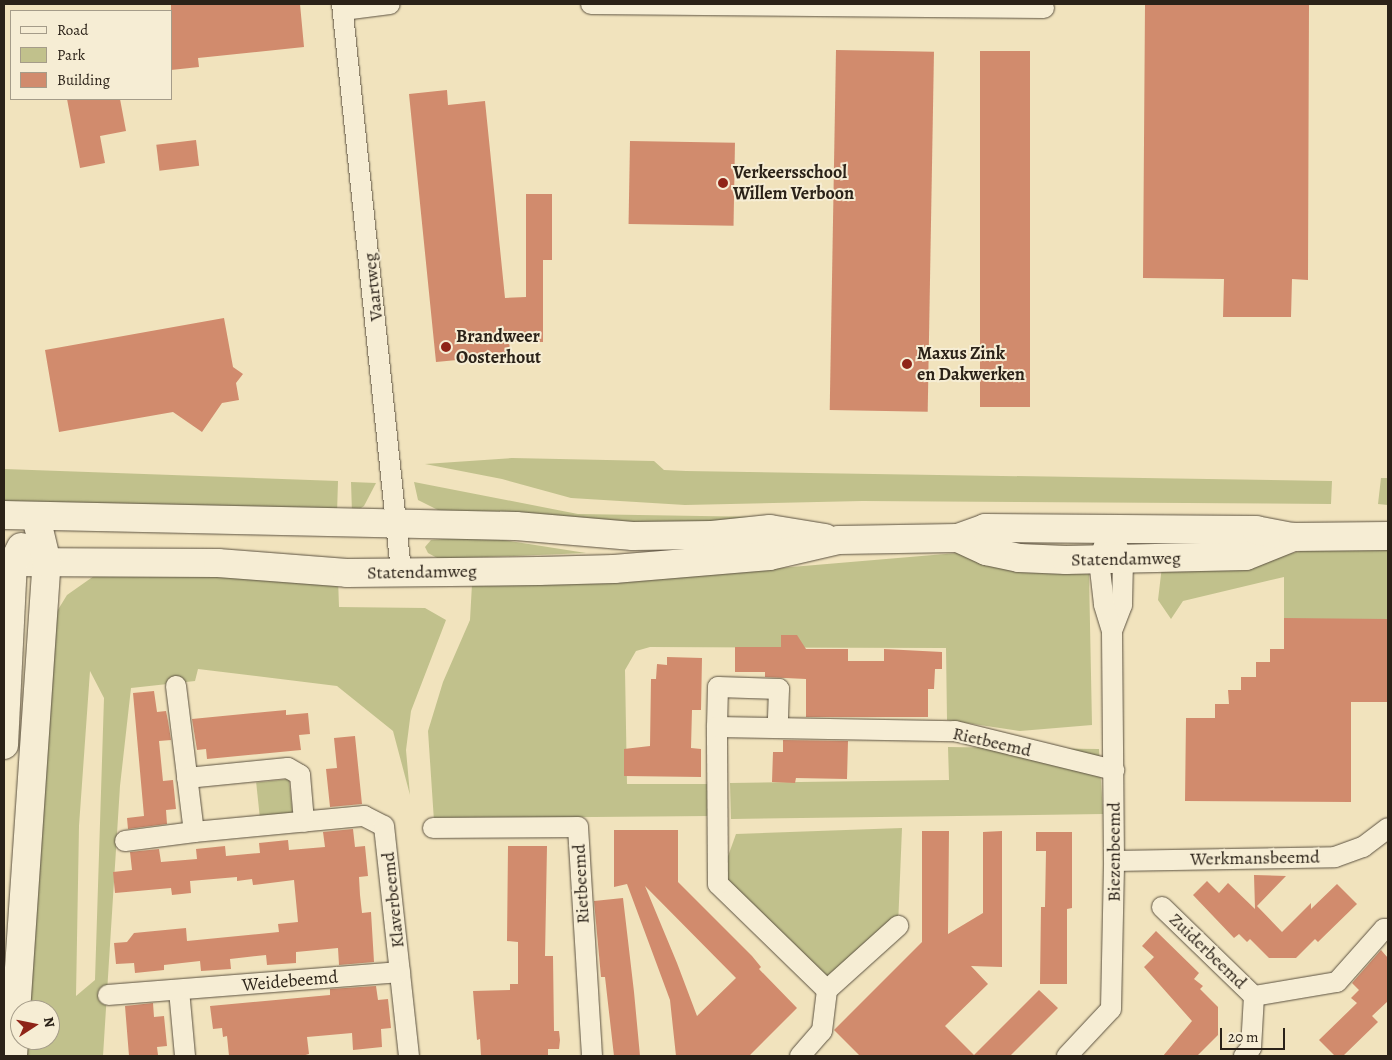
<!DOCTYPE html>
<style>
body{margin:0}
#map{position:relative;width:1392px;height:1060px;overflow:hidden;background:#f1e3bd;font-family:Alegreya,serif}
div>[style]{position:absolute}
.green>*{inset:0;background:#c1c18c;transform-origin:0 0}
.building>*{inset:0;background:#d18b6d;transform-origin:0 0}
.roads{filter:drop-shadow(0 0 1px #5c5241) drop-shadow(0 0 1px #5c5241)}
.street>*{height:20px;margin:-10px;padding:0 10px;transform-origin:10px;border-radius:10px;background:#f6edd4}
.secondary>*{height:28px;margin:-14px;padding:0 14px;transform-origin:14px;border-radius:14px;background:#f6edd4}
.dots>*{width:14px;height:14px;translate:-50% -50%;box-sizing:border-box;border:2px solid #f6edd4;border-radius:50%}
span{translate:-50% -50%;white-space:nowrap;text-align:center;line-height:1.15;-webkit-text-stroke:4px #f6edd4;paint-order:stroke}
.poi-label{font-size:18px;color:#2b2218;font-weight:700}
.left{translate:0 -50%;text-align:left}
.street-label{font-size:18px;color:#2b2218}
.frame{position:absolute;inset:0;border:5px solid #2b2218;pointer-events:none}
.legend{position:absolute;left:10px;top:10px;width:162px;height:90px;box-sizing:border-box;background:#f6edd4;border:1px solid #a59c89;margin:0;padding:6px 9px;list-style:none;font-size:15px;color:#2b2218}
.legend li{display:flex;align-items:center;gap:10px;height:25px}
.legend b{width:25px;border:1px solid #a59c89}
.north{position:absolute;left:10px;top:1000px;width:50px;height:50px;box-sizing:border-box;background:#f6edd4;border:1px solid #a59c89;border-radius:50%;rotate:79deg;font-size:14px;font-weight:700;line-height:20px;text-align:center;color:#2b2218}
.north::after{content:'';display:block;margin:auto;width:18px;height:22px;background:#8f2418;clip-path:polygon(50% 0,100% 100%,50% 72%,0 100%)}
.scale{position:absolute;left:1220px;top:1028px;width:65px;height:22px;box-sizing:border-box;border:2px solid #2b2218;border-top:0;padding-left:6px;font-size:15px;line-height:18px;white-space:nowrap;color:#2b2218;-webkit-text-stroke:4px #f6edd4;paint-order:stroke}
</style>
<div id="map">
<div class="green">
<div style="clip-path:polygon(512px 458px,654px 461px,664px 470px,686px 471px,1332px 481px,1331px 504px,862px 501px,685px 505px,571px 498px,502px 479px,425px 464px)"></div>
<div style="clip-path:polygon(4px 469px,338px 481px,337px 513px,18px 504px,4px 501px)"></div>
<div style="clip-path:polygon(1381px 478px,1388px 478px,1388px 505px,1378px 504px)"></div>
<div style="clip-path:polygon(351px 482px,376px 483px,364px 506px,352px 514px)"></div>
<div style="clip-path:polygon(414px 482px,578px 514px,762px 517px,695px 527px,444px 513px,418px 500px)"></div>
<div style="clip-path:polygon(456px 538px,503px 540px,586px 553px,439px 559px,428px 553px,425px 547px,431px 540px)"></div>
<div style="clip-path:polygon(1388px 547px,1388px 624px,1284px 628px,1284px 577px,1183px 601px,1171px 619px,1158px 600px,1162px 566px,1259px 561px,1309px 549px)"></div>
<div style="clip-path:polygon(957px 553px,1015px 572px,1089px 574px,1092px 725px,1020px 731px,947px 720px,946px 648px,650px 647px,636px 651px,625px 670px,627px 784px,708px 784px,709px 816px,463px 818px,434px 821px,428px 731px,443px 682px,470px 620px,472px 584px,722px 573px)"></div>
<div style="clip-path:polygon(evenodd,94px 576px,338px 578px,339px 607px,425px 608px,446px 620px,411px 711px,406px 750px,410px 795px,393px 731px,337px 686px,198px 669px,195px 681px,131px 688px,120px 786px,103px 1056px,24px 1056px,26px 1040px,50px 1040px,50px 1010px,29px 1010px,56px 613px,67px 595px,94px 576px,90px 671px,104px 698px,95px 980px,76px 996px,79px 826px,90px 671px)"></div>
<div style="clip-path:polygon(948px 747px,1099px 749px,1103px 814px,731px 819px,730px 783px,949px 780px)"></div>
<div style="left:289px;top:779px;width:36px;height:33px;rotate:84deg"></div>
<div style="clip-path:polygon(902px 828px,898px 926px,827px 990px,718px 884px,736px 834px)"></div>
</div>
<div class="building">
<div style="clip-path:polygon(171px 4px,300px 4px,304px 47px,198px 58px,199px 67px,171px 70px)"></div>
<div style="clip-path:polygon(1145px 4px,1309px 4px,1308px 280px,1292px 279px,1291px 317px,1223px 317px,1224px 279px,1143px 278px)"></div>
<div style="left:836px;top:50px;width:98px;height:360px;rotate:1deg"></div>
<div style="left:980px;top:51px;width:50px;height:356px"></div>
<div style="clip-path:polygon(447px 90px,448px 105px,485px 101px,505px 298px,526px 297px,526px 194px,552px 194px,552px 260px,543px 260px,543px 342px,509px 342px,511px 355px,436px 362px,409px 94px)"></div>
<div style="clip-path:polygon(67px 99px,120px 99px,126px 131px,100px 136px,105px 163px,80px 168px)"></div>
<div style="left:196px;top:140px;width:26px;height:40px;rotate:83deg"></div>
<div style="left:630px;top:141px;width:105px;height:83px;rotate:1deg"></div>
<div style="clip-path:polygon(224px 318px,233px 367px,243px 374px,236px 383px,239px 400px,222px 403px,202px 432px,173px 412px,59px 432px,45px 350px)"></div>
<div style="clip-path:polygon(1284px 618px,1388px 619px,1388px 702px,1351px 702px,1351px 802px,1185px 801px,1186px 718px,1215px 718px,1215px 704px,1229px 704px,1228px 690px,1241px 690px,1241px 677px,1256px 677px,1256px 662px,1270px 662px,1270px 649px,1284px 649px)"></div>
<div style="clip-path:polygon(781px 635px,797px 635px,806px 649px,848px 649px,848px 661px,884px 661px,884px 649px,942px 652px,942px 669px,935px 669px,934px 689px,928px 689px,928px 717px,806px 717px,806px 679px,765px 677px,765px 672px,735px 672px,735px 647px,781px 647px)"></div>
<div style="clip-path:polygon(667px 657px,702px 658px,701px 710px,692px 710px,691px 748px,701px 749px,701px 777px,624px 776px,624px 749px,650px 746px,651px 679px,656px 679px,657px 664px,667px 665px)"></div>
<div style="clip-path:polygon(154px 691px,157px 712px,166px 711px,168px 721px,171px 740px,159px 741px,163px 781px,173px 780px,176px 809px,166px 810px,167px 824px,128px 829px,127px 818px,144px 816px,133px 693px)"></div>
<div style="clip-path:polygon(286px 710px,286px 715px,308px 713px,310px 734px,299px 735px,301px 750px,207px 759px,206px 749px,197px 750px,192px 719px)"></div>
<div style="clip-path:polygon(355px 736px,362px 804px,330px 807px,326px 769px,337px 768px,334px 738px)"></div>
<div style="clip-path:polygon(783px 740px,848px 741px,847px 779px,796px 778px,795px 783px,772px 782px,773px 752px,783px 752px)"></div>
<div style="clip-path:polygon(353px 829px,355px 847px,365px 846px,368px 876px,359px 877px,360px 895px,362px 913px,371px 912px,374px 962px,339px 965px,338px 948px,296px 952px,296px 963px,267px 965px,266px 955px,230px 959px,231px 969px,201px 971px,200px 961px,164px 965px,164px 970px,135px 973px,134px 963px,116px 964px,114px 943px,127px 942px,134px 933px,186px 928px,187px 941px,279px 932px,278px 924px,298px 922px,294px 880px,253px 885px,252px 879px,237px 881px,237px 877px,190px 881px,191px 893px,172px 895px,171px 888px,115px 893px,113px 872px,132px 870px,130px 852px,159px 849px,161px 862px,197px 859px,196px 849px,225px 846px,226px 856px,260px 853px,259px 843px,288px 840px,289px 850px,325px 847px,323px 832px)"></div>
<div style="clip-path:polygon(evenodd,614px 830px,678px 830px,678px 882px,752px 956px,761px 967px,759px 969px,797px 1008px,749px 1056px,676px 1056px,670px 1000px,627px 884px,614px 887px,614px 830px,645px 886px,736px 978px,697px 1016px,677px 963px,645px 886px)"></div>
<div style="clip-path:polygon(922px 831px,949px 831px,948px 934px,983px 913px,983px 832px,1002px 831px,1002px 967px,971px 966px,988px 984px,945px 1026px,974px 1055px,1039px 990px,1058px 1008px,1010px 1056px,860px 1056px,834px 1030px,922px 942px)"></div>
<div style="clip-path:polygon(1036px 832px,1072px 832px,1072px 908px,1067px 909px,1067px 984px,1040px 984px,1041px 907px,1045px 907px,1046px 851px,1036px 851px)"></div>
<div style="clip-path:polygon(508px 846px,547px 846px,545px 956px,553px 956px,554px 1031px,559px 1031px,560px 1040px,559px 1049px,548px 1049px,548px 1056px,481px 1056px,480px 1039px,477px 1040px,473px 991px,510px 990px,510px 984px,518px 984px,518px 942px,507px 941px)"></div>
<div style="clip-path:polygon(1254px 875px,1286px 876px,1257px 906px,1282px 932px,1311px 903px,1311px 909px,1337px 884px,1357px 904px,1318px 942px,1315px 939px,1296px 958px,1269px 958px,1250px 939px,1247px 942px,1239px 934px,1234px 938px,1193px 895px,1207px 881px,1219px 893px,1228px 883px,1255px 909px)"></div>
<div style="clip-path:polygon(623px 898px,634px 992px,640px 1056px,614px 1056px,605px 977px,601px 977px,594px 901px)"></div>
<div style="clip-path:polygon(1156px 931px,1199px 973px,1194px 979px,1203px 986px,1200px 989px,1218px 1007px,1218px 1035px,1197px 1056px,1163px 1056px,1192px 1021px,1144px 967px,1154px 957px,1142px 946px)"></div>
<div style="clip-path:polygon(1381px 950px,1388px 958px,1388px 1001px,1372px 1016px,1378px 1022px,1343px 1056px,1335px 1056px,1319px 1040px,1357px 1003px,1351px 998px,1359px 990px,1352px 983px)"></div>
<div style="clip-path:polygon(376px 986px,378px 1000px,388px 999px,391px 1028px,381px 1029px,382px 1047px,353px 1050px,352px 1033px,307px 1037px,309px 1054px,302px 1056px,229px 1056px,227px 1036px,223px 1037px,222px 1028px,213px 1029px,210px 1006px,330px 995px,330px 989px)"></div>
<div style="clip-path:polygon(153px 1003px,154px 1017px,164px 1016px,167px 1046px,157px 1047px,158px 1055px,129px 1056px,125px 1006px)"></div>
</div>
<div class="roads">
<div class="street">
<div style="left:342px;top:4px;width:570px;rotate:84.06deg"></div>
<div style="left:591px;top:4px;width:453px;rotate:0.5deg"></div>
<div style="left:343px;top:10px;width:47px;rotate:-7.3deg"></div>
<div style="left:1112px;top:631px;width:28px;rotate:-69deg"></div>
<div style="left:1122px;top:605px;width:45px;rotate:-88.7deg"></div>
<div style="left:1123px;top:560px;width:15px;rotate:-113deg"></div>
<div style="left:176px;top:686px;width:147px;rotate:83deg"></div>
<div style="left:194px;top:832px;width:171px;rotate:-5.4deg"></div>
<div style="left:364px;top:816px;width:22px;rotate:27deg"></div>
<div style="left:384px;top:826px;width:231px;rotate:83.8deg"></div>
<div style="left:717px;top:727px;width:40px;rotate:-88.6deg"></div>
<div style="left:718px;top:687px;width:61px;rotate:1.9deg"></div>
<div style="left:779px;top:689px;width:38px;rotate:92deg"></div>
<div style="left:187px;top:778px;width:101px;rotate:-5.7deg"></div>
<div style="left:288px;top:768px;width:14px;rotate:30deg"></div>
<div style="left:300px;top:775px;width:47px;rotate:85.1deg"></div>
<div style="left:433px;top:828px;width:145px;rotate:-0.4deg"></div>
<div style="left:578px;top:827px;width:229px;rotate:86.5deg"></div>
<div style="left:125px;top:841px;width:70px;rotate:-7.4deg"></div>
<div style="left:1114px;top:861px;width:221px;rotate:-1deg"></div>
<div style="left:1335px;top:857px;width:30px;rotate:-20deg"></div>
<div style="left:1363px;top:847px;width:31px;rotate:-37deg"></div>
<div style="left:1162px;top:907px;width:128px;rotate:44.1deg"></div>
<div style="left:1254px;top:996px;width:52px;rotate:93.3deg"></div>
<div style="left:1251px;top:1048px;width:11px;rotate:131deg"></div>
<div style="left:179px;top:990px;width:66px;rotate:84.8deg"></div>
<div style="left:827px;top:990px;width:152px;rotate:-135.8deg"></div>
<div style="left:718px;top:884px;width:157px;rotate:-90.4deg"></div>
<div style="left:717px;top:727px;width:238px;rotate:1deg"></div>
<div style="left:955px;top:731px;width:164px;rotate:13.8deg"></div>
<div style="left:108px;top:995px;width:293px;rotate:-4.5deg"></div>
<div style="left:1254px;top:996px;width:84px;rotate:-9.6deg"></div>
<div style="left:1337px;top:982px;width:71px;rotate:-48.4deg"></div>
<div style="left:1384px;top:929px;width:4px"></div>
<div style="left:800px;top:1056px;width:33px;rotate:-49deg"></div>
<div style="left:822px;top:1031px;width:41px;rotate:-83deg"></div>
<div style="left:827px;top:990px;width:96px;rotate:-42deg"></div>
<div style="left:1067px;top:1056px;width:64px;rotate:-46.9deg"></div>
<div style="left:1111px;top:1009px;width:148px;rotate:-88.8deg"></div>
<div style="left:1114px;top:861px;width:230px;rotate:-90.5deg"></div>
<div style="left:1112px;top:631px;width:28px;rotate:-107deg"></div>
<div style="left:1104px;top:604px;width:44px;rotate:-96.5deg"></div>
<div style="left:1099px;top:560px;width:34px;rotate:-71deg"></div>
</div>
<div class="secondary">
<div style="left:4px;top:515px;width:512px;rotate:1.23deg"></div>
<div style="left:516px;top:526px;width:117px;rotate:4.9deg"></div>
<div style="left:633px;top:536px;width:79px;rotate:-0.7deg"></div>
<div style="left:712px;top:535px;width:58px;rotate:-5.9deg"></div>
<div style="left:770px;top:529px;width:56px;rotate:9.3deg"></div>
<div style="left:958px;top:538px;width:31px;rotate:25deg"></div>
<div style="left:986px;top:551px;width:34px;rotate:12deg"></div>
<div style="left:1019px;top:558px;width:47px;rotate:2.4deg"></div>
<div style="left:1066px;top:560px;width:180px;rotate:-1.3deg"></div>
<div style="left:1246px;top:556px;width:51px;rotate:-22deg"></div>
<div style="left:4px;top:562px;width:214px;rotate:0.3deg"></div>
<div style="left:218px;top:563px;width:129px;rotate:4.4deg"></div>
<div style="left:347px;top:573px;width:192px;rotate:-0.6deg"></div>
<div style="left:539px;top:571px;width:75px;rotate:-1.5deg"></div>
<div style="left:614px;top:569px;width:156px;rotate:-4.8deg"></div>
<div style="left:769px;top:556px;width:72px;rotate:-12.9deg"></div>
<div style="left:839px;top:540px;width:119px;rotate:-1deg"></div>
<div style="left:958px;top:538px;width:29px;rotate:-20deg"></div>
<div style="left:985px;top:528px;width:271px;rotate:0.4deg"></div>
<div style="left:1256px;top:530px;width:38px;rotate:11deg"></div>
<div style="left:1293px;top:537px;width:95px;rotate:-0.6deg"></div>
<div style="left:4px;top:745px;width:182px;rotate:-87.2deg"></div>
<div style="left:13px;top:563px;width:18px;rotate:-63deg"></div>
<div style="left:13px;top:1056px;width:494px;rotate:-86.1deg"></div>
<div style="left:47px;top:563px;width:47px;rotate:-103.4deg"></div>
</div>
</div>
<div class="dots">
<div style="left:723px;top:183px;background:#8f2418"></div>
<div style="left:446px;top:347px;background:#8f2418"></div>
<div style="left:907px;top:364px;background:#8f2418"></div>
</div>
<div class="poi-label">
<span class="left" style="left:733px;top:183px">Verkeersschool<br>Willem Verboon</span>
<span class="left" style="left:456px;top:347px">Brandweer<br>Oosterhout</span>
<span class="left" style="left:917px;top:364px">Maxus Zink<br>en Dakwerken</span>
</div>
<div class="street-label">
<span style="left:373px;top:287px;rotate:-96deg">Vaartweg</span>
<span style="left:1126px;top:559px;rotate:-1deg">Statendamweg</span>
<span style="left:422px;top:572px;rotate:-1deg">Statendamweg</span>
<span style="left:992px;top:742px;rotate:13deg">Rietbeemd</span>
<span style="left:1114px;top:852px;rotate:-90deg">Biezenbeemd</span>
<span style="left:1255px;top:858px;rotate:-1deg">Werkmansbeemd</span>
<span style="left:581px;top:884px;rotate:-93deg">Rietbeemd</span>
<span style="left:393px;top:900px;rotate:-96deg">Klaverbeemd</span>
<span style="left:1208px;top:951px;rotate:44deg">Zuiderbeemd</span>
<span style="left:290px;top:981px;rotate:-5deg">Weidebeemd</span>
</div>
<div class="frame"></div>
<ul class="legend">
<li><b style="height:6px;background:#f6edd4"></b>Road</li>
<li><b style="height:14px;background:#c1c18c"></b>Park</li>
<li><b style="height:14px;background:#d18b6d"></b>Building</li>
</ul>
<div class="north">N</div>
<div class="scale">20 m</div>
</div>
